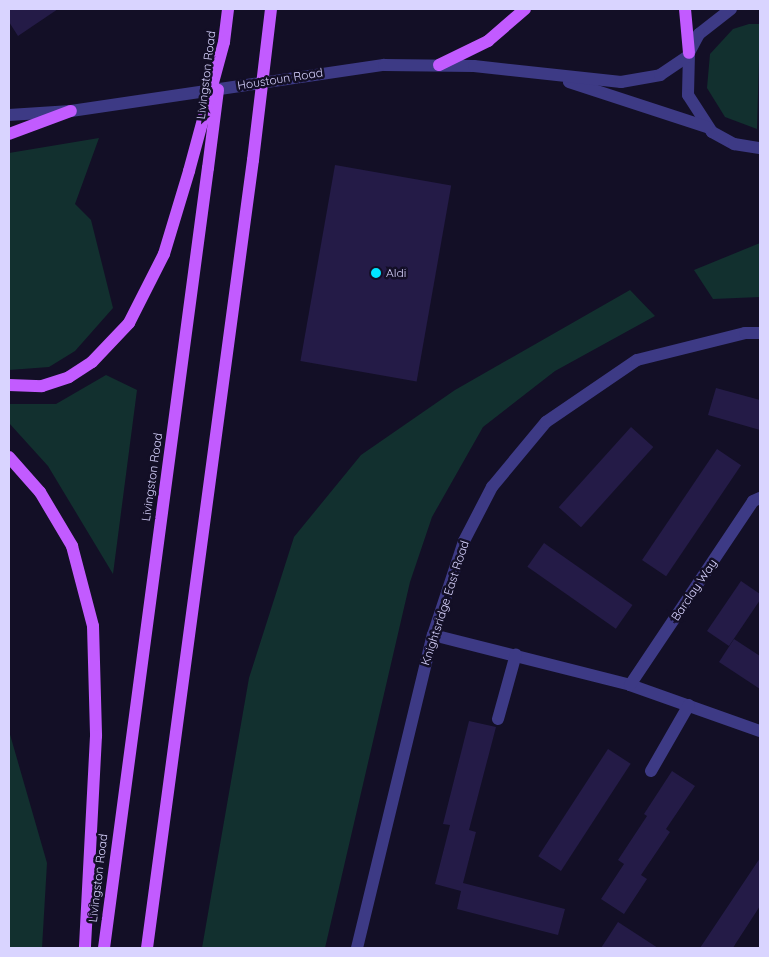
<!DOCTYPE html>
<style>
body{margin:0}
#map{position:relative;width:769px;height:957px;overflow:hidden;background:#130f26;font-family:Quicksand,sans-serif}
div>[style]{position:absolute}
.green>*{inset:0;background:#12302f}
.building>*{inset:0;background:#241b47;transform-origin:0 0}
.minor>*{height:12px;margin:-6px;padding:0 6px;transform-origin:6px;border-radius:6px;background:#3d3a85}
.major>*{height:12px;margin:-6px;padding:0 6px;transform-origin:6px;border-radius:6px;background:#c25bff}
.major-bridge>*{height:12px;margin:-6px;padding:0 6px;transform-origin:6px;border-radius:6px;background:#c25bff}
.dots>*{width:14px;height:14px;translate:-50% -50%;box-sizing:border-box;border:2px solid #130f26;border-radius:50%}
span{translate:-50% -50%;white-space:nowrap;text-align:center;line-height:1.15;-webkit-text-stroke:5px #130f26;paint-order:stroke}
.street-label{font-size:12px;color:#d9d4ff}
.poi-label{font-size:12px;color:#d9d4ff}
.left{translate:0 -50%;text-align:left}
.frame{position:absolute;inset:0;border:10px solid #d9d4ff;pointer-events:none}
</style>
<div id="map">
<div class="green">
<div style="clip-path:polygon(749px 24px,760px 24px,757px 129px,725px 117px,707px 88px,710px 54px,733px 29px)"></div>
<div style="clip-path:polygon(99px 138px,75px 204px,91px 220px,113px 308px,75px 351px,49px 367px,9px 370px,9px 153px)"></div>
<div style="clip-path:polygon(760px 243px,760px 297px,713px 299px,694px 270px)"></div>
<div style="clip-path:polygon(630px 290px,655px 316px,555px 371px,483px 427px,432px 517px,410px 582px,325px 948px,202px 948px,249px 678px,294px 537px,361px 455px,455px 390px)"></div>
<div style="clip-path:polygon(106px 375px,137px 390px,113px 574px,48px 466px,9px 423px,9px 404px,56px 404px)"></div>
<div style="clip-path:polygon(9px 731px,47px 863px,42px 948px,9px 948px)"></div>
</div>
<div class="building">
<div style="clip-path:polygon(9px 9px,58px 9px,18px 36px,9px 22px)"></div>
<div style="left:335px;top:165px;width:118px;height:199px;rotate:10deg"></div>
<div style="clip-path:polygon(716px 388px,760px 400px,760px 430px,708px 415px)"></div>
<div style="left:631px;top:427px;width:30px;height:108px;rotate:42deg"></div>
<div style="left:717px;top:449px;width:29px;height:134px;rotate:34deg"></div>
<div style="left:544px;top:543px;width:108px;height:29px;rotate:35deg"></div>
<div style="clip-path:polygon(741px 581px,760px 594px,760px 600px,729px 646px,707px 631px)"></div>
<div style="clip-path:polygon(734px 639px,760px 656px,760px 689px,719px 662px)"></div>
<div style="clip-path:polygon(469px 721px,496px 727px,469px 830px,476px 832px,463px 883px,565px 909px,558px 935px,457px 909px,461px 891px,435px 884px,450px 825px,443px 824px)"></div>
<div style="left:608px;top:749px;width:27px;height:128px;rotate:33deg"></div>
<div style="clip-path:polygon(672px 771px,695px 786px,666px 829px,670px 832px,641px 875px,647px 879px,624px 914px,601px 899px,624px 864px,618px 860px,647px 816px,644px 814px)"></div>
<div style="clip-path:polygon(760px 858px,760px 906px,736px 943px,733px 948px,700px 948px)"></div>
<div style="clip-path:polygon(618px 922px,658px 948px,601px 948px)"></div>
</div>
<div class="minor">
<div style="left:731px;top:9px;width:41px;rotate:142deg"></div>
<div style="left:699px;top:34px;width:21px;rotate:118deg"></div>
<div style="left:689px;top:53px;width:42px;rotate:91.4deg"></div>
<div style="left:688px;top:95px;width:44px;rotate:57deg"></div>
<div style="left:712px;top:132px;width:25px;rotate:29deg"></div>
<div style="left:734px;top:144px;width:26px;rotate:9deg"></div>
<div style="left:569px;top:82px;width:145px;rotate:18.1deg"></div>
<div style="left:9px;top:115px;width:62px;rotate:-3.7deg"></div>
<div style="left:71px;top:111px;width:316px;rotate:-8.4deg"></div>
<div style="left:384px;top:65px;width:90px;rotate:0.6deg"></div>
<div style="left:474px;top:66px;width:148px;rotate:6.2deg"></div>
<div style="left:621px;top:82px;width:40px;rotate:-10deg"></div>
<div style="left:660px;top:75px;width:34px;rotate:-34deg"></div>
<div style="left:433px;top:635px;width:203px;rotate:14.2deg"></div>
<div style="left:630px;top:685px;width:138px;rotate:19.5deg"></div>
<div style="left:630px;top:685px;width:221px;rotate:-56.2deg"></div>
<div style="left:753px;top:501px;width:8px;rotate:-23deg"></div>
<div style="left:498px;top:719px;width:67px;rotate:-74.5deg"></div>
<div style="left:651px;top:771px;width:76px;rotate:-60.1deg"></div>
<div style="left:357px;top:948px;width:322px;rotate:-76.4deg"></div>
<div style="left:433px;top:635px;width:99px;rotate:-71.7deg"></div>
<div style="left:464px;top:541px;width:61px;rotate:-62.6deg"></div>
<div style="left:492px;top:487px;width:85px;rotate:-50.3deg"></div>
<div style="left:546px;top:422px;width:110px;rotate:-34.3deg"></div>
<div style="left:637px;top:360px;width:111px;rotate:-14deg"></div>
<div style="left:745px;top:333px;width:15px"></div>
</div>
<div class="major">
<div style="left:685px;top:9px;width:44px;rotate:84.8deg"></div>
<div style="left:224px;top:42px;width:33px;rotate:-83deg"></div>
<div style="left:439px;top:65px;width:55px;rotate:-26.1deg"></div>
<div style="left:488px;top:41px;width:49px;rotate:-40.9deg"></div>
<div style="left:9px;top:134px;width:66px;rotate:-20.4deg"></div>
<div style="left:9px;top:385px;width:33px;rotate:2deg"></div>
<div style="left:42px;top:386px;width:28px;rotate:-18deg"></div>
<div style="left:69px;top:377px;width:27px;rotate:-33deg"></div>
<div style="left:92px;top:362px;width:54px;rotate:-46.5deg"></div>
<div style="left:129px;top:323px;width:77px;rotate:-63.1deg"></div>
<div style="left:164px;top:254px;width:87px;rotate:-73.2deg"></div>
<div style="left:9px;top:457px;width:47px;rotate:48.5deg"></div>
<div style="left:40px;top:492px;width:63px;rotate:59.3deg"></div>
<div style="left:72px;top:546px;width:83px;rotate:75.3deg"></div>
<div style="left:93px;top:626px;width:110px;rotate:88.4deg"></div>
<div style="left:96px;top:736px;width:212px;rotate:93deg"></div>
<div style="left:104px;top:948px;width:787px;rotate:-82.41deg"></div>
<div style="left:147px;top:948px;width:795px;rotate:-82.34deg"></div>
</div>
<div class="major-bridge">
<div style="left:253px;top:160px;width:152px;rotate:-83.2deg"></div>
<div style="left:208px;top:168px;width:79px;rotate:-82.7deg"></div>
<div style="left:189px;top:171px;width:134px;rotate:-74.8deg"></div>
</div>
<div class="dots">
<div style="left:376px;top:273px;background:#00e5ff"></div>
</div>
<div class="street-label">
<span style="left:206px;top:75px;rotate:-83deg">Livingston Road</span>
<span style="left:280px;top:79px;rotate:-9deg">Houstoun Road</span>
<span style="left:152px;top:477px;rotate:-82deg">Livingston Road</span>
<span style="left:694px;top:590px;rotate:-56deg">Barclay Way</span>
<span style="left:445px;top:603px;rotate:-72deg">Knightsridge East Road</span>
<span style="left:98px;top:878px;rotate:-83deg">Livingston Road</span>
</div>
<div class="poi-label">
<span class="left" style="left:386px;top:273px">Aldi</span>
</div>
<div class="frame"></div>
</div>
